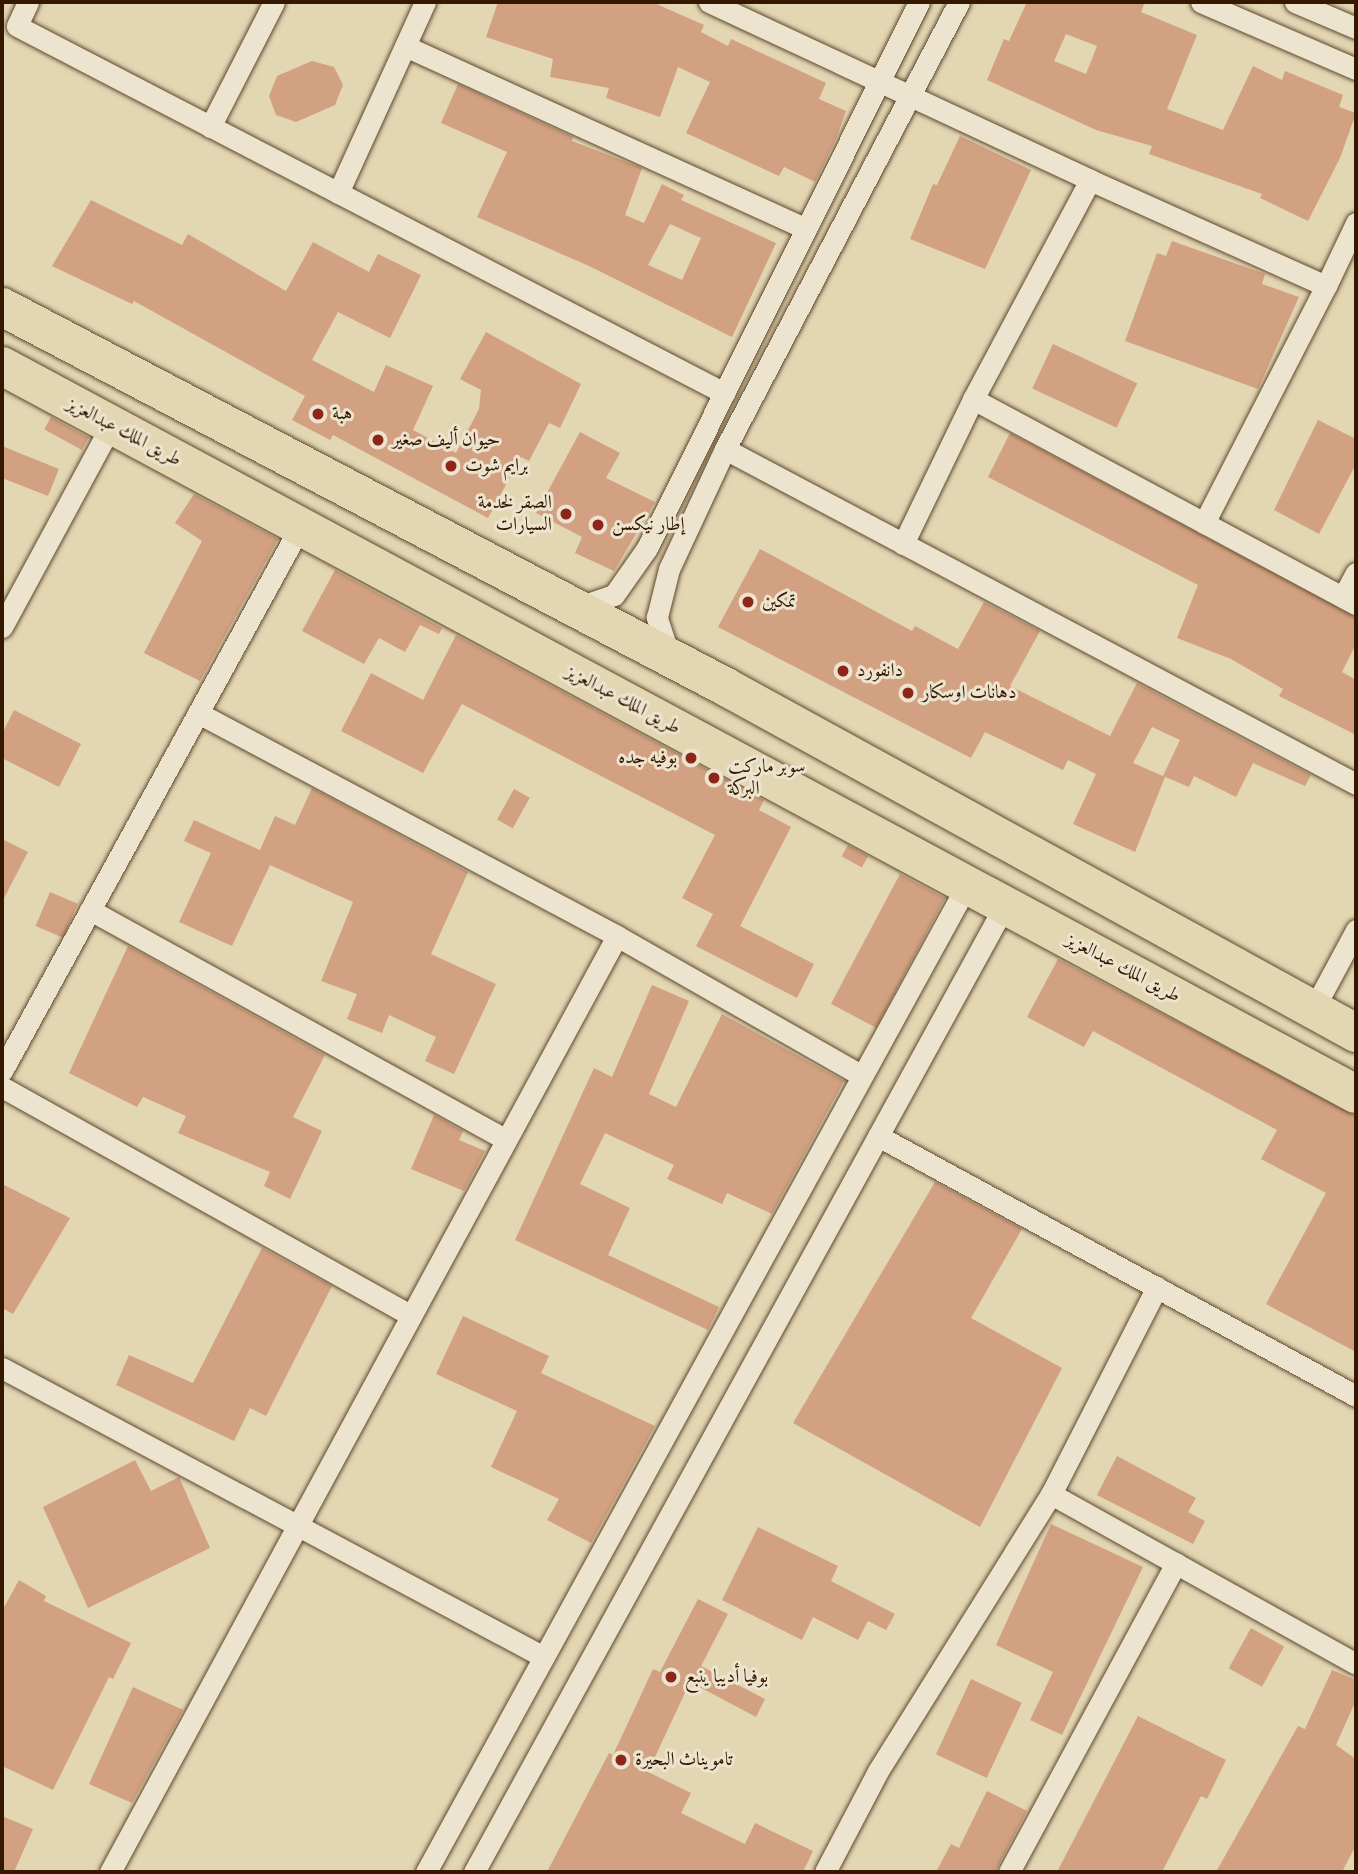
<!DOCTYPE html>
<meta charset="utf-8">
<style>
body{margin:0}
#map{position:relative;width:1358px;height:1874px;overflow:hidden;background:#e2d6b3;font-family:Alegreya,Amiri,serif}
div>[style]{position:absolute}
.building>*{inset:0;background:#d2a181;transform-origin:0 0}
.roads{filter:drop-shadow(0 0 2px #60482d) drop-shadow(0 0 2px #60482d)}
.street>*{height:21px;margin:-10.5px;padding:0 10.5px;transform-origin:10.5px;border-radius:10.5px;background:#ece4ce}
.highway>*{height:38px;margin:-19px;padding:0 19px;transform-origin:19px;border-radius:19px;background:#e2d6b3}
.dots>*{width:19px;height:19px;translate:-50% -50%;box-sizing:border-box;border:4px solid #ece4ce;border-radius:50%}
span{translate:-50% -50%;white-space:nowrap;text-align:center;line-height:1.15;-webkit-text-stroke:6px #ece4ce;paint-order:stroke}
.poi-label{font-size:19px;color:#341800}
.left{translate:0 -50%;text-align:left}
.right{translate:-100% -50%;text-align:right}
.street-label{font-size:19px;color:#341800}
.frame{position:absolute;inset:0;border:4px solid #341800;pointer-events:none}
</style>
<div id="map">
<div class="building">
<div style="clip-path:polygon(498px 2px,652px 2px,704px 25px,701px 32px,728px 46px,731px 39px,826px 83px,819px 99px,846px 111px,836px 139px,815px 182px,784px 167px,779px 176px,686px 133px,710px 82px,678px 67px,660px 117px,606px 98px,609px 88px,550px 77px,553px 59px,486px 37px)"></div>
<div style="clip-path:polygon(evenodd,1027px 2px,1145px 2px,1141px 12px,1197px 35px,1167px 109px,1223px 130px,1253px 66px,1282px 80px,1285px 71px,1343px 95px,1339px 107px,1356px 113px,1340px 158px,1308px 221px,1260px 198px,1262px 194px,1149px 154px,1152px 146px,1096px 130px,987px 80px,1004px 39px,1009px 41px,1027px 2px,1066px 34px,1097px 46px,1086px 74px,1054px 61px,1066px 34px)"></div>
<div style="clip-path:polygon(312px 61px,334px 67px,343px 85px,335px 105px,296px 122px,276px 115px,269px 96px,277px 76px)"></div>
<div style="clip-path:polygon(evenodd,458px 84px,573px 137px,572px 141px,642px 168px,625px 215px,644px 223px,662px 184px,684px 195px,681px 200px,776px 243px,732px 337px,589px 266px,477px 217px,507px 152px,441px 123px,458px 84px,670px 224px,701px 238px,682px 280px,648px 265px,670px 224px)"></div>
<div style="clip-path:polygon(960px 136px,1031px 170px,985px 269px,910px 239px,933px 184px,937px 185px)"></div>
<div style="clip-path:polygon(91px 200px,182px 245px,188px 234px,286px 291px,313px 242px,369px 272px,378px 254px,421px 275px,390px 338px,338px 312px,312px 360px,374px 392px,386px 365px,433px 386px,413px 430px,456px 453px,479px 409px,481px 390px,460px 379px,486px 332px,581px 384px,560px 428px,549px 423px,529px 461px,521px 457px,488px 518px,333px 435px,330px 440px,292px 420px,305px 396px,134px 301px,132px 304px,52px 266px)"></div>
<div style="clip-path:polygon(1172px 241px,1265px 274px,1262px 284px,1299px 297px,1258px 389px,1125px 341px,1157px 253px,1166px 256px)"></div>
<div style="left:1053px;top:344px;width:93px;height:49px;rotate:25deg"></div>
<div style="left:51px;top:417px;width:43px;height:14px;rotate:29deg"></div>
<div style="clip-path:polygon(1318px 420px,1356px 439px,1356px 464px,1319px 534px,1274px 510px)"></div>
<div style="clip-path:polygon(580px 432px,620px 453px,606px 478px,655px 502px,614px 571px,575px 553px,582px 537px,536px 513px)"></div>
<div style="clip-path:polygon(1010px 433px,1356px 617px,1356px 644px,1342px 672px,1356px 680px,1356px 735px,1279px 696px,1283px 689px,1231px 659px,1177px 638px,1198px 585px,988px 477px)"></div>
<div style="clip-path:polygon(2px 446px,59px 469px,48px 496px,2px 478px)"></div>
<div style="clip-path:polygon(194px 494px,278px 539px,200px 681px,144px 653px,202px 541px,175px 523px)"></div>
<div style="clip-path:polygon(760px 549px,912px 631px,915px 626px,958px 649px,984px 602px,1040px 631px,1010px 686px,1110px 736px,1137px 683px,1311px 775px,1305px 786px,1253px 763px,1236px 797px,1194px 776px,1189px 787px,1163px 776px,1180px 740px,1152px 727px,1133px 763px,1165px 777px,1135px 852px,1073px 824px,1096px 774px,1068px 760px,1063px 770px,985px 732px,971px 758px,718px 627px)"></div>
<div style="clip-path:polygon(335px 570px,442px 628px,439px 634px,420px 625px,405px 652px,379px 638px,364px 664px,302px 631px)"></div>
<div style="clip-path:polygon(456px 635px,764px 800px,759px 810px,791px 827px,740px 926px,814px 964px,797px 998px,696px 946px,713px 914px,682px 898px,715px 835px,462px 704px,423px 773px,341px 731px,371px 673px,423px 700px)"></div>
<div style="clip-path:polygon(14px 710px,81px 744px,59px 787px,2px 758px,2px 734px)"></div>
<div style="clip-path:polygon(312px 788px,468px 872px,431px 954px,496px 984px,454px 1074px,425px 1061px,436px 1037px,389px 1015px,382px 1033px,347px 1019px,357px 994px,321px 981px,353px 902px,270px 865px,232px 946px,179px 922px,211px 853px,184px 841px,194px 820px,260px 850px,275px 816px,295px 825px)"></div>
<div style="left:514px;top:789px;width:18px;height:35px;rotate:29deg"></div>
<div style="clip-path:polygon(2px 839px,28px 852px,2px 902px)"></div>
<div style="left:848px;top:845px;width:23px;height:13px;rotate:29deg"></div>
<div style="left:900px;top:874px;width:51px;height:147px;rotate:28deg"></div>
<div style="left:50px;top:892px;width:30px;height:37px;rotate:23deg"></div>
<div style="clip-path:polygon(128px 946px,325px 1055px,293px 1117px,322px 1131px,290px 1199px,264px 1186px,270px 1172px,178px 1133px,186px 1116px,143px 1097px,137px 1107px,69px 1073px)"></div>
<div style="clip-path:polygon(1058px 959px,1356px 1116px,1356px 1352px,1266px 1304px,1326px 1193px,1261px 1159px,1277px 1130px,1093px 1031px,1084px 1047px,1027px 1017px)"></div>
<div style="clip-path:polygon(652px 985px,689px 1001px,649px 1094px,676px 1107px,722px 1014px,844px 1081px,772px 1214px,727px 1193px,722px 1204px,667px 1179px,674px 1165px,605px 1133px,580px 1184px,630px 1208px,608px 1255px,719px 1307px,708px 1330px,515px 1240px,594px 1068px,612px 1077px)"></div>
<div style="clip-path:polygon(434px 1115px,463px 1131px,459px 1140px,485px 1151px,464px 1191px,411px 1169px)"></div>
<div style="clip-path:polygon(935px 1182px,1022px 1229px,971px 1318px,1062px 1368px,980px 1527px,793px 1423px)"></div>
<div style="clip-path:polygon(2px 1184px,70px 1218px,13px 1314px,2px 1308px)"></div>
<div style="clip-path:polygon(262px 1248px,332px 1286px,266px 1416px,250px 1408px,234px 1441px,116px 1385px,129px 1355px,193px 1383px)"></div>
<div style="clip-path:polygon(463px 1316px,549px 1356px,541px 1373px,655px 1426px,591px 1543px,547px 1520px,559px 1499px,491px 1467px,517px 1411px,436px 1374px)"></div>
<div style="clip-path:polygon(1117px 1456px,1196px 1498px,1188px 1512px,1205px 1521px,1193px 1544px,1097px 1495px)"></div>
<div style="clip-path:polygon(135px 1460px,151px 1491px,179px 1477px,210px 1548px,88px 1608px,43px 1507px)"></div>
<div style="clip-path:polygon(1051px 1524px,1143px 1567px,1062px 1735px,1030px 1720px,1053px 1672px,996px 1645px)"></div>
<div style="clip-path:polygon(758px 1527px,838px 1566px,831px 1581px,895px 1614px,886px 1630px,868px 1621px,858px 1640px,813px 1617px,802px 1640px,722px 1600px)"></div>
<div style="clip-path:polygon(19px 1580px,46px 1596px,44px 1601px,131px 1643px,113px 1679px,109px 1677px,53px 1790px,2px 1766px,2px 1611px)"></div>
<div style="clip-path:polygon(698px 1599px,728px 1614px,701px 1666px,765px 1699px,756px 1717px,690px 1682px,648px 1772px,691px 1793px,681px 1813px,745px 1844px,755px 1823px,813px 1851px,803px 1872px,547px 1872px,609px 1753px,613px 1755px,653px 1669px,660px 1672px)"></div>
<div style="left:1251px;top:1628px;width:38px;height:46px;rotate:29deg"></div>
<div style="clip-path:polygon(1332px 1670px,1356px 1680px,1356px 1700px,1336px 1745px,1356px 1759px,1356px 1845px,1342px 1872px,1216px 1872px,1298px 1726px,1305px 1729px)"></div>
<div style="left:971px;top:1679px;width:56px;height:83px;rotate:25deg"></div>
<div style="clip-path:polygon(133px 1687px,183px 1710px,132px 1803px,89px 1784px)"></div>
<div style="clip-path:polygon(1138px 1716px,1226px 1760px,1207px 1799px,1201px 1796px,1162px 1872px,1057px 1872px)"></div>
<div style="clip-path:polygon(987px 1791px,1027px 1811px,995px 1872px,936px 1872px,951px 1844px,959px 1848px)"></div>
<div style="clip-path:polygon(2px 1816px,33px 1829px,14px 1872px,2px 1872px)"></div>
</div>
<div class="roads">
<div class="street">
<div style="left:28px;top:2px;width:26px;rotate:115deg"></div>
<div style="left:17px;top:26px;width:797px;rotate:27.43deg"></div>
<div style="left:709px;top:2px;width:421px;rotate:25deg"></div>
<div style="left:1201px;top:2px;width:169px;rotate:23.4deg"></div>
<div style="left:1295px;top:2px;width:66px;rotate:23.1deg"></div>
<div style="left:405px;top:46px;width:439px;rotate:24.5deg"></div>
<div style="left:210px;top:127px;width:140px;rotate:-62.9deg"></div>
<div style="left:338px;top:193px;width:210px;rotate:-65.5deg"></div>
<div style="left:1356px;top:223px;width:70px;rotate:115.5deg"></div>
<div style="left:1326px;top:286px;width:259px;rotate:-155.8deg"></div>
<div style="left:1090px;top:180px;width:248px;rotate:118.1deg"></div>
<div style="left:973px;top:399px;width:434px;rotate:28.2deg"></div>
<div style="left:725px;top:449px;width:714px;rotate:27.96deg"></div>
<div style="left:1204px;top:523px;width:267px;rotate:-62.8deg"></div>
<div style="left:903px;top:544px;width:161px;rotate:-64.2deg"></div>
<div style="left:1343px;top:597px;width:27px;rotate:-62deg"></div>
<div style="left:576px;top:608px;width:40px;rotate:-18.9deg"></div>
<div style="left:614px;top:595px;width:57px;rotate:-54.9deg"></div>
<div style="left:647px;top:548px;width:610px;rotate:-63.52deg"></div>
<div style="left:2px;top:627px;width:230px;rotate:-61.6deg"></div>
<div style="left:669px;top:655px;width:40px;rotate:-108deg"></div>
<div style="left:657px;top:617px;width:49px;rotate:-76deg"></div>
<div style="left:669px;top:569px;width:132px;rotate:-65deg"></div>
<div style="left:725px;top:449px;width:505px;rotate:-62.37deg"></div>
<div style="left:198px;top:713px;width:475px;rotate:28deg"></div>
<div style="left:617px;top:936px;width:282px;rotate:29.7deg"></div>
<div style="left:90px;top:910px;width:475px;rotate:28.9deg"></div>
<div style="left:1313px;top:1010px;width:91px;rotate:-61.7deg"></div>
<div style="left:2px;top:1071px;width:620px;rotate:-61.29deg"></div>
<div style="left:2px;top:1087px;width:467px;rotate:29.2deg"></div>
<div style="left:878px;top:1136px;width:544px;rotate:28.54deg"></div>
<div style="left:1157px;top:1287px;width:233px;rotate:117.1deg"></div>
<div style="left:1051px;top:1494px;width:349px;rotate:29.1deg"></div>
<div style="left:2px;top:1368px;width:614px;rotate:28.07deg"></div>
<div style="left:110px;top:1872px;width:1064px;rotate:-61.56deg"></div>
<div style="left:426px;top:1872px;width:1126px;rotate:-61.27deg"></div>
<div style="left:474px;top:1872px;width:1103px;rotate:-61.23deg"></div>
<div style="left:825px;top:1872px;width:114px;rotate:-62.3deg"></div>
<div style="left:878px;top:1771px;width:327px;rotate:-58deg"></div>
<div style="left:1009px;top:1872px;width:351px;rotate:-61.6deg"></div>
</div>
<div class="highway">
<div style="left:2px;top:307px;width:818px;rotate:27.69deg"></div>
<div style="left:726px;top:687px;width:719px;rotate:28.78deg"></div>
<div style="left:2px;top:366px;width:1537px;rotate:28.27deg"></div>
</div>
</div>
<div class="dots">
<div style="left:318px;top:414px;background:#8f2418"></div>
<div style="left:378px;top:440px;background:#8f2418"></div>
<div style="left:451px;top:466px;background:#8f2418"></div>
<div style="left:566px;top:514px;background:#8f2418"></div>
<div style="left:598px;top:525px;background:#8f2418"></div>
<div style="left:748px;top:602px;background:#8f2418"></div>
<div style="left:843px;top:671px;background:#8f2418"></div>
<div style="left:908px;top:693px;background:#8f2418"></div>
<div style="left:691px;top:758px;background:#8f2418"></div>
<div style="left:714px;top:778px;background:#8f2418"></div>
<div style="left:671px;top:1677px;background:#8f2418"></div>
<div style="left:621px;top:1760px;background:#8f2418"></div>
</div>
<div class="poi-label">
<span class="left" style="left:332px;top:414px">هبة</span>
<span class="left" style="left:392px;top:440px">حيوان أليف صغير</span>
<span class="left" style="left:465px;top:466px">برايم شوت</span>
<span class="right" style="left:552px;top:514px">الصقر لخدمة<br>السيارات</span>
<span class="left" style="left:612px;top:525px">إطار نيكسن</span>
<span class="left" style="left:762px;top:602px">تمكين</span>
<span class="left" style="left:857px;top:671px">دانفورد</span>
<span class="left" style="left:922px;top:693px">دهانات اوسكار</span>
<span class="right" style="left:677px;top:758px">بوفيه جده</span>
<span class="left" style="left:728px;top:778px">سوبر ماركت<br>البركة</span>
<span class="left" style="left:685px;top:1677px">بوفيا أديبا ينبع</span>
<span class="left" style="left:635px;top:1760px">تامويناث البحيرة</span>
</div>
<div class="street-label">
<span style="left:124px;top:432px;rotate:28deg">طريق الملك عبدالعزيز</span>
<span style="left:623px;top:700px;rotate:28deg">طريق الملك عبدالعزيز</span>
<span style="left:1123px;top:968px;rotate:28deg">طريق الملك عبدالعزيز</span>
</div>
<div class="frame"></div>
</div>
